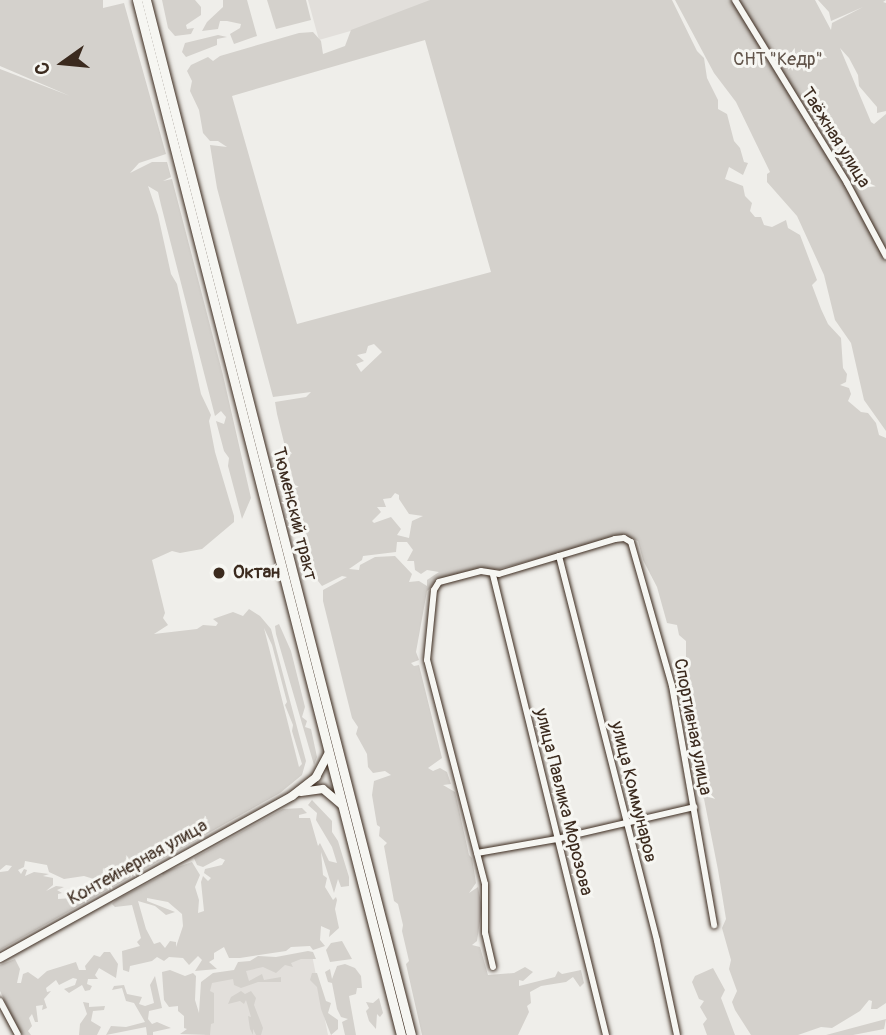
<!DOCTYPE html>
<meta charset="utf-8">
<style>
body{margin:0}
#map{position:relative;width:886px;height:1035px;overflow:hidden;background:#efeeea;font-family:Pangolin,sans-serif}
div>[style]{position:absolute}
.built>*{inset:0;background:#e2dfdb}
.green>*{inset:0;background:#d4d1cc}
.roads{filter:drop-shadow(0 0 2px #3b2a1e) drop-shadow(0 0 2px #3b2a1e)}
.street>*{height:6px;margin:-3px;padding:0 3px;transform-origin:3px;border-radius:3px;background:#f6f6f2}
.secondary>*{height:8px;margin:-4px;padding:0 4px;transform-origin:4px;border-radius:4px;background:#f6f6f2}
.primary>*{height:9px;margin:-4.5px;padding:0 4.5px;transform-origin:4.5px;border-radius:4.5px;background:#f6f6f2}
.dots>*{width:19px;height:19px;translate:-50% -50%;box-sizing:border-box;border:4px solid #f6f6f2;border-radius:50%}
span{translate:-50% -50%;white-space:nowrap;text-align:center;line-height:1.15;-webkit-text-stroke:6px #f6f6f2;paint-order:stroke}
.park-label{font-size:18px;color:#61544a}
.street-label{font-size:18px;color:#3b2a1e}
.poi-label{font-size:18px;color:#3b2a1e;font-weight:700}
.left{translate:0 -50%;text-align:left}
.north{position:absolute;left:28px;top:28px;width:70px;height:70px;-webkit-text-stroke:5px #f6f6f2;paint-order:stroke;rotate:255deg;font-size:19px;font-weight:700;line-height:28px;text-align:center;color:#3b2a1e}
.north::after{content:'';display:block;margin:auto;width:24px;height:32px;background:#3b2a1e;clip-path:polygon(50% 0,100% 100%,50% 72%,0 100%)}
</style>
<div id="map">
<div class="built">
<div style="clip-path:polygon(308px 0,459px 0,319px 40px)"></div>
<div style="clip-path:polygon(312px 955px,328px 1035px,205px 1035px,209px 978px)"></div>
</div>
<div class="green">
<div style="clip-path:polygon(evenodd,0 0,103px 0,103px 8px,124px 3px,166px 154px,139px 163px,130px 173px,152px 162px,167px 162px,171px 177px,163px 181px,172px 179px,223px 375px,251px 498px,242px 519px,228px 466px,229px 458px,224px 451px,216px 421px,224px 424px,226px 417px,221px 411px,215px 416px,161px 205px,158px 192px,148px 186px,158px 215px,171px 274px,177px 284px,201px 394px,211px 415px,209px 421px,215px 452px,234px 516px,234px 522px,202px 549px,180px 553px,172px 551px,152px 560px,165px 613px,163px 618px,168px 625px,154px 634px,197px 629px,203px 625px,216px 626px,218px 623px,213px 619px,233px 612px,243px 616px,249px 609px,260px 616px,271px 629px,306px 761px,302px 775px,280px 793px,0 950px,0 872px,8px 871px,12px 866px,6px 865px,0 870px,0 69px,70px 96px,0 66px,0 0,264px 628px,272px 645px,287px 702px,285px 705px,293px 725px,292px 731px,302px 764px,299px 767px,264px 628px,0 0,25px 861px,47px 865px,49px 872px,64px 879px,84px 876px,110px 884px,86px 897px,58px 899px,58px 894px,62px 893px,57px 890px,64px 887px,56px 886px,46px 891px,53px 885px,53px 878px,43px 876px,49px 874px,34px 872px,25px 876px,27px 870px,24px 869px,21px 874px,18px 870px,24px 867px,25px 861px)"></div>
<div style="clip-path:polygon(162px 0,195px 0,201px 7px,201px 15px,186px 25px,187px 29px,194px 28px,191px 34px,175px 36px,168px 28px)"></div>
<div style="clip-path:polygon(223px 0,247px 0,257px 36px,234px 44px,230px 34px,240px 28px,241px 24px,227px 21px,220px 21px,218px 29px,202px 31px,207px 22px,223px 7px)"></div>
<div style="clip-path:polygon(267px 0,306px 0,311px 20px,276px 29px)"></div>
<div style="clip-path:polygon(evenodd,430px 0,672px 0,697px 51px,704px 58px,707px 78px,718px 100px,718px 109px,727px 114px,734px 141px,740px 148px,744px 162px,748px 163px,743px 175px,729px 167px,725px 179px,743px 186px,745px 196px,752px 203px,750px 211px,755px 217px,761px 217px,764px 225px,772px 227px,786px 220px,788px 228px,800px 235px,817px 280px,812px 285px,821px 309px,828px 324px,841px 338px,843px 368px,847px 374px,846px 382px,840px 385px,849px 388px,851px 394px,848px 401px,861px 412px,868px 413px,876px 423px,879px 435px,886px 438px,886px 1003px,877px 1009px,871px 1009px,872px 1001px,869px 1000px,860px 1011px,832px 1028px,821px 1027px,798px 1035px,751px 1035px,735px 1010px,732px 1002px,737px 991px,729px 969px,731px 960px,722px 928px,726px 919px,718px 870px,704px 799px,699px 792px,700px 782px,686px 712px,686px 641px,679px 635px,677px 625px,667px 623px,657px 587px,643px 560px,638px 541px,624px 536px,498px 569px,439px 581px,427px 591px,416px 652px,419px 660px,411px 663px,414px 666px,419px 665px,442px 758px,428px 768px,433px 771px,440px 768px,447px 772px,451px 784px,443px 785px,455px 792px,469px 855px,472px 858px,476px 883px,469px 893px,478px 887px,482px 908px,477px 941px,472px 945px,480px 947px,488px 975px,514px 973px,525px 967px,533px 972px,523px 981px,519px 980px,519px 986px,555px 977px,558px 971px,562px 974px,581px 970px,584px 983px,580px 987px,573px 977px,566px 982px,541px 986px,530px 992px,531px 1003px,527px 1006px,529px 1012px,518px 1035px,422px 1035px,406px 964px,409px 961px,402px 931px,403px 925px,398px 904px,394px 901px,384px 846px,387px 843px,379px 836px,380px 827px,377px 825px,372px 795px,374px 781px,391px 775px,385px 771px,373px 773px,368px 767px,367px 754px,356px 734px,358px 727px,352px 718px,345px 690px,323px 601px,323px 590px,347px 577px,342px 576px,322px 586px,318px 581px,277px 414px,275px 402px,306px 397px,311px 392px,273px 397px,217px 188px,210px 145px,227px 147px,218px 141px,210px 141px,203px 133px,199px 110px,190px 91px,192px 81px,187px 71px,191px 65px,208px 57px,213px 61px,220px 56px,299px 33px,313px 32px,321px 41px,323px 54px,345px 46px,351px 30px,430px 0,425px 40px,491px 272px,297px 324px,232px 96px,425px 40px,430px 0,374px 344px,382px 352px,361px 372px,356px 364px,364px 361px,357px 355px,366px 353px,368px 346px,374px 344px,430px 0,395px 493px,399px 495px,399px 499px,409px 514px,423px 516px,412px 521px,409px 538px,397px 535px,401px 529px,391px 517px,374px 523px,372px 521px,381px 512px,377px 507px,386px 507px,383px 499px,391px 498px,395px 493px,430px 0,397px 542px,407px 542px,413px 550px,407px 561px,414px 561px,415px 570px,421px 574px,427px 570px,439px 572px,427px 580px,427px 586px,419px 581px,409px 582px,412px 574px,395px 556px,375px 557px,360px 565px,359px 570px,349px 569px,362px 560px,363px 556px,396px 552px,397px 542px)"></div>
<div style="clip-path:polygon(675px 0,815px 0,831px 30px,832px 23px,863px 7px,831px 21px,829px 12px,818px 0,886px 0,883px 2px,886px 3px,886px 111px,877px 113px,877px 107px,859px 86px,858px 75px,849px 58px,840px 48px,871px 122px,874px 124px,886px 114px,886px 431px,864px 400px,851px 343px,835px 320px,824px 275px,797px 216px,767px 182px,767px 174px,770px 172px,736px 102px,714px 73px)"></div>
<div style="clip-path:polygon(218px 35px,227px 37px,217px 39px,217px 45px,186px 57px,182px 52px,185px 43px)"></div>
<div style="clip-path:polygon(279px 624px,291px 651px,305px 707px,302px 717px,307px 721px,305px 727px,311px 729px,317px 757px,314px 765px,276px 634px,275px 626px)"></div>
<div style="clip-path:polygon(evenodd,312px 800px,332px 821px,332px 832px,338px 841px,349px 877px,349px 886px,341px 887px,338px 879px,334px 893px,321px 852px,323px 875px,327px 878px,325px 887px,333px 900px,336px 897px,337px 900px,335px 909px,339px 928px,329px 937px,330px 930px,321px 926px,320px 940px,325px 946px,313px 950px,310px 946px,291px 947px,286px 951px,240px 958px,229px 958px,224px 947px,214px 953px,214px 959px,209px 962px,217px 969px,195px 971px,202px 960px,198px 956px,189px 965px,183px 958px,169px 957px,164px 961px,157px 957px,152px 961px,130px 966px,129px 972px,123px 970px,122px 951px,140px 946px,137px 942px,141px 938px,132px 905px,115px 907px,112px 904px,116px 900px,163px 875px,161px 873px,192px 862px,200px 875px,195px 887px,199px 900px,198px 913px,204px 911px,201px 882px,203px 876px,208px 881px,211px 878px,204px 873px,205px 869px,222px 865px,225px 860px,220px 858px,203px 867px,197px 865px,194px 858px,283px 809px,302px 808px,307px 813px,299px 815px,299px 818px,310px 818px,318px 846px,320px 843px,329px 861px,337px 863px,332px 847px,316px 820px,317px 813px,308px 805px,312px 800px,147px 898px,168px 902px,182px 914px,183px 926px,176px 947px,176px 942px,170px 941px,165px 948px,160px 942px,154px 944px,146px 929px,138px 901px,155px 906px,166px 915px,175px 912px,147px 901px,147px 898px)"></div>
<div style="clip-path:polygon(342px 941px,352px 959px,330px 962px,326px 950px,331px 943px)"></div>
<div style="clip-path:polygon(308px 951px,313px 952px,316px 959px,301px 959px,291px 963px,293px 967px,285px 965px,276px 973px,263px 967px,246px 971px,249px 981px,262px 974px,264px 980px,281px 977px,281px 982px,258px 982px,241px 988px,234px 985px,233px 979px,212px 983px,210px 991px,214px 993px,214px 1023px,211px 1024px,210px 1035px,180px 1034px,187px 1029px,184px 1028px,184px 1016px,178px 1011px,178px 1006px,169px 1007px,164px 1000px,162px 972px,170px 970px,185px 976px,193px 973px,196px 976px,195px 1000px,199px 1013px,201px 982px,213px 973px,234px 970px,238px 962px,250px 961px,258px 956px,276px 957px)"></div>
<div style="clip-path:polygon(104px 952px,110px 952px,118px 964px,116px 978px,99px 968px,95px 975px,98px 979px,88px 979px,87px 984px,92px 986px,90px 990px,85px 991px,82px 985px,69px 993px,64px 989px,75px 985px,77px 979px,73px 978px,59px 985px,56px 980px,46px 988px,47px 992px,51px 991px,44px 999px,47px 1008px,42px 1010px,43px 1005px,36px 1006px,38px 1022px,35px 1022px,32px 1014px,29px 1018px,32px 1026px,28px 1031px,31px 1035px,21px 1035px,0 991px,0 965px,15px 959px,20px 969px,17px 983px,21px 983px,23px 974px,28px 972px,38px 979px,47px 971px,76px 962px,79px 970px,86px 970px,85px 966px,94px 955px,100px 957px)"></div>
<div style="clip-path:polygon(345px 964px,355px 968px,361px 976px,362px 988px,357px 988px,356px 994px,349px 996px,356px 1035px,345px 1035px,342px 1022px,348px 1019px,341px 1017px,337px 1009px,332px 983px,328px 982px,325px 972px,330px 969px,332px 979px,337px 966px)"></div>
<div style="clip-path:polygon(713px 968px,725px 990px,721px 998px,735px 1035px,707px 1035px,703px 1024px,707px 1019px,700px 1007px,704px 1001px,699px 999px,692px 982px,695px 976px)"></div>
<div style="clip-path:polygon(312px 973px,317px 973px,326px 1001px,331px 1003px,328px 1013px,338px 1020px,338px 1029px,331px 1035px,321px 1009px,317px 987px,310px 980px)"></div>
<div style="clip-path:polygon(155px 976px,162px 1008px,149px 1011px,148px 1019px,152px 1024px,157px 1022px,171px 1028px,153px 1032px,153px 1035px,147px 1035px,146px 1027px,106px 1035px,111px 1026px,126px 1027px,145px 1022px,134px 1003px,126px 1001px,122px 988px,112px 990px,114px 986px,124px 985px,127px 994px,142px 997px,139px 1004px,145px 1006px,154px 1003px,150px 985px)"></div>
<div style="clip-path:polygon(241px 991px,245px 994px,251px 991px,256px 998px,254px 1005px,263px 1028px,261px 1035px,256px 1035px,253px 1029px,253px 1035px,250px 1029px,248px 1016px,251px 1017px,246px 1000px,244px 1004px,240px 1001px,228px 1004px,231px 997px)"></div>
<div style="clip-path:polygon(379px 998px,383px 1013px,380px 1017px,377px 1014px,376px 1029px,369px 1021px,366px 1011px,369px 1008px,366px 1002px,373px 1003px)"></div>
<div style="clip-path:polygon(83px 1002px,89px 1003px,89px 1007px,105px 1006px,104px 1010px,93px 1011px,91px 1021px,101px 1027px,97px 1035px,79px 1035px,80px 1024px,87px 1014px)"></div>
<div style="clip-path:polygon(886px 1019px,884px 1029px,853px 1035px,826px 1035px)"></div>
</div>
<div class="roads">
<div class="street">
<div style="left:735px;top:0;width:215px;rotate:58.5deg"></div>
<div style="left:847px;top:183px;width:83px;rotate:61.9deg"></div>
<div style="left:559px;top:556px;width:397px;rotate:75.7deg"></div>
<div style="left:657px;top:941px;width:96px;rotate:78deg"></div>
<div style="left:493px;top:575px;width:474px;rotate:76.2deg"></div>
<div style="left:477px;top:853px;width:81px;rotate:-9.9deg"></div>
<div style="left:557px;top:839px;width:141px;rotate:-13.1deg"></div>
<div style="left:493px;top:967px;width:35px;rotate:-103deg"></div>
<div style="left:485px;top:933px;width:49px;rotate:-90deg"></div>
<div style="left:485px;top:884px;width:231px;rotate:-104.5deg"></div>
<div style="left:427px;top:660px;width:70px;rotate:-84.3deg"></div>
<div style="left:434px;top:590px;width:9px;rotate:-58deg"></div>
<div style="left:439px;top:582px;width:43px;rotate:-14.7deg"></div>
<div style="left:481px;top:571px;width:18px;rotate:9deg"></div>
<div style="left:499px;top:574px;width:121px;rotate:-16.8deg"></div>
<div style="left:615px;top:539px;width:9px;rotate:-6deg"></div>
<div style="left:624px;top:538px;width:8px;rotate:30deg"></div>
<div style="left:631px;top:542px;width:150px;rotate:74.1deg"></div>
<div style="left:672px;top:686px;width:243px;rotate:80deg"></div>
<div style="left:0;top:1001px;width:38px;rotate:62deg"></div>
</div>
<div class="secondary">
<div style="left:301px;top:792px;width:22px;rotate:-8deg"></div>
<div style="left:323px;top:789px;width:25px;rotate:40deg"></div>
<div style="left:0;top:958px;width:334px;rotate:-29deg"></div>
<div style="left:292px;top:796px;width:31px;rotate:-38deg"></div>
<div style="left:316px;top:777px;width:27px;rotate:-62deg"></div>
</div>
<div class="primary">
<div style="left:137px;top:0;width:1068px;rotate:75.69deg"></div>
<div style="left:146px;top:0;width:1068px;rotate:75.64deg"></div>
</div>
</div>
<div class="dots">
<div style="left:219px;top:573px;background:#3b2a1e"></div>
</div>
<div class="park-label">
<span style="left:778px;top:60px">СНТ "Кедр"</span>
</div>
<div class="street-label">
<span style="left:835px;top:138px;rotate:58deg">Таёжная улица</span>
<span style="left:294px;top:514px;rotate:76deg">Тюменский тракт</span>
<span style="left:692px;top:727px;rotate:79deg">Спортивная улица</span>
<span style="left:633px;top:792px;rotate:76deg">улица Коммунаров</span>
<span style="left:563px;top:802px;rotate:76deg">улица Павлика Морозова</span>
<span style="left:138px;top:863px;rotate:-29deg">Контейнерная улица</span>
</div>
<div class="poi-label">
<span class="left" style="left:233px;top:573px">Октан</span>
</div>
<div class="north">С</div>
</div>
